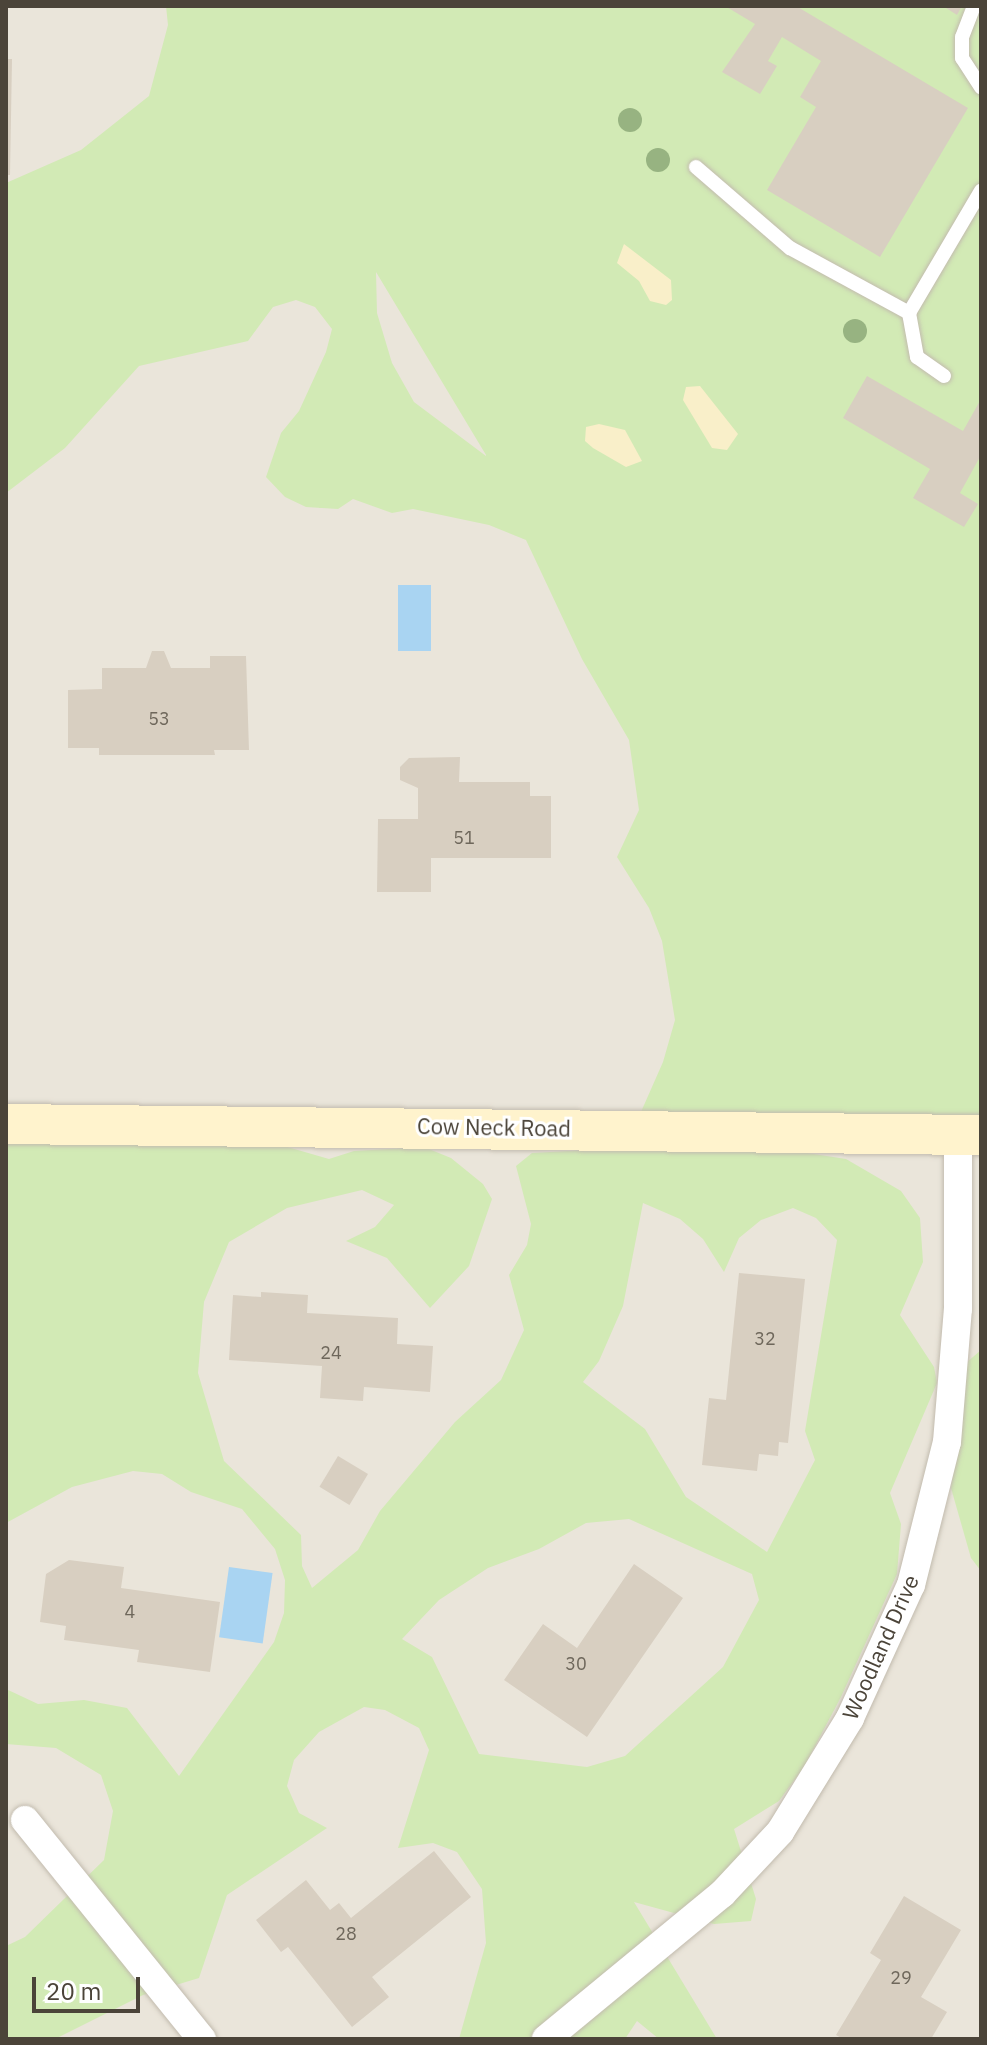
<!DOCTYPE html>
<style>
body{margin:0}
#map{position:relative;width:987px;height:2045px;overflow:hidden;background:#f6f3ec;font-family:"IBM Plex Sans",sans-serif}
div>[style]{position:absolute}
.residential>*{inset:0;background:#eae5da}
.green>*{inset:0;background:#d2eab5}
.sand>*{inset:0;background:#f9efc9}
.water>*{inset:0;background:#a9d4f2;transform-origin:0 0}
.building>*{inset:0;background:#d8cfc1;transform-origin:0 0}
.roads{filter:drop-shadow(0 0 2px #c2bbae) drop-shadow(0 0 2px #c2bbae)}
.service>*{height:14px;margin:-7px;padding:0 7px;transform-origin:7px;border-radius:7px;background:#fff}
.minor>*{height:28px;margin:-14px;padding:0 14px;transform-origin:14px;border-radius:14px;background:#fff}
.secondary>*{height:40px;margin:-20px;padding:0 20px;transform-origin:20px;border-radius:20px;background:#fff3cd}
.trees>*{width:24px;height:24px;margin:-12px;border-radius:50%;background:#97b381}
span{translate:-50% -50%;white-space:nowrap;text-align:center;line-height:1.15;-webkit-text-stroke:6px #fff;paint-order:stroke}
.number-label{font-size:18px;color:#6e675b}
.number-label span{-webkit-text-stroke-width:0}
.street-label{font-size:22px;color:#4b4439}
.frame{position:absolute;inset:0;border:8px solid #4b4439;pointer-events:none}
.scale{position:absolute;left:32px;top:1977px;width:108px;height:36px;box-sizing:border-box;border:4px solid #4b4439;border-top:0;padding-left:10px;font-size:24px;line-height:28px;white-space:nowrap;color:#4b4439;-webkit-text-stroke:6px #fff;paint-order:stroke}
</style>
<div id="map">
<div class="residential">
<div style="clip-path:polygon(6px 6px,234px 6px,981px 1135px,981px 2039px,6px 2039px)"></div>
</div>
<div class="green">
<div style="clip-path:polygon(evenodd,166px 6px,981px 6px,981px 1154px,769px 1147px,846px 1159px,901px 1191px,920px 1218px,923px 1262px,900px 1315px,934px 1367px,937px 1383px,890px 1493px,901px 1524px,897px 1574px,841px 1697px,804px 1767px,779px 1801px,734px 1829px,756px 1899px,751px 1921px,714px 1924px,634px 1902px,717px 2039px,659px 2039px,637px 2021px,625px 2039px,459px 2039px,486px 1943px,482px 1889px,457px 1852px,433px 1843px,398px 1848px,429px 1750px,419px 1728px,385px 1710px,364px 1707px,319px 1732px,294px 1760px,287px 1786px,299px 1813px,327px 1828px,227px 1895px,199px 1978px,143px 1995px,55px 2039px,6px 2039px,6px 1946px,25px 1937px,104px 1860px,113px 1811px,101px 1775px,56px 1748px,6px 1744px,6px 1689px,38px 1704px,84px 1700px,127px 1708px,179px 1776px,274px 1642px,284px 1613px,285px 1580px,275px 1549px,242px 1509px,191px 1492px,162px 1474px,133px 1471px,72px 1487px,6px 1523px,6px 1139px,284px 1146px,329px 1159px,354px 1151px,424px 1147px,451px 1158px,483px 1184px,492px 1199px,469px 1266px,430px 1308px,387px 1258px,346px 1241px,375px 1227px,394px 1205px,362px 1190px,287px 1208px,229px 1242px,204px 1302px,198px 1373px,224px 1461px,301px 1535px,302px 1566px,312px 1588px,358px 1550px,380px 1511px,455px 1422px,501px 1380px,524px 1330px,509px 1275px,527px 1245px,531px 1224px,516px 1166px,532px 1153px,604px 1149px,633px 1130px,663px 1062px,675px 1020px,662px 941px,649px 908px,617px 857px,639px 810px,629px 740px,582px 659px,526px 540px,489px 525px,413px 509px,392px 513px,353px 499px,338px 509px,306px 507px,285px 497px,266px 477px,281px 433px,299px 411px,326px 352px,332px 329px,315px 307px,296px 300px,273px 307px,248px 341px,139px 366px,65px 448px,6px 493px,6px 183px,81px 150px,149px 96px,168px 25px,166px 6px,376px 272px,486px 455px,486px 456px,414px 402px,392px 363px,377px 313px,376px 272px,166px 6px,643px 1203px,680px 1219px,703px 1239px,724px 1272px,739px 1238px,761px 1220px,793px 1208px,816px 1218px,837px 1240px,805px 1431px,815px 1460px,767px 1552px,686px 1497px,645px 1429px,583px 1382px,599px 1361px,623px 1306px,643px 1203px,166px 6px,629px 1519px,752px 1574px,759px 1600px,723px 1667px,625px 1756px,587px 1767px,479px 1754px,432px 1657px,402px 1639px,439px 1600px,488px 1568px,539px 1549px,586px 1523px,629px 1519px)"></div>
<div style="clip-path:polygon(981px 1350px,981px 1571px,971px 1558px,951px 1488px,966px 1363px)"></div>
</div>
<div class="sand">
<div style="clip-path:polygon(624px 244px,671px 280px,672px 300px,666px 305px,650px 301px,639px 281px,617px 263px)"></div>
<div style="clip-path:polygon(700px 386px,738px 434px,727px 450px,712px 448px,683px 400px,686px 387px)"></div>
<div style="clip-path:polygon(599px 424px,625px 430px,642px 461px,626px 467px,593px 448px,585px 441px,586px 427px)"></div>
</div>
<div class="water">
<div style="left:398px;top:585px;width:33px;height:66px"></div>
<div style="left:229px;top:1567px;width:44px;height:71px;rotate:8deg"></div>
</div>
<div class="building">
<div style="clip-path:polygon(725px 6px,796px 6px,968px 108px,880px 257px,767px 190px,816px 107px,800px 97px,821px 61px,782px 37px,768px 61px,777px 66px,760px 94px,722px 72px,755px 24px)"></div>
<div style="clip-path:polygon(943px 6px,962px 6px,957px 15px)"></div>
<div style="clip-path:polygon(6px 59px,12px 59px,10px 175px,6px 175px)"></div>
<div style="clip-path:polygon(867px 376px,963px 431px,981px 399px,981px 455px,960px 493px,978px 504px,964px 527px,913px 498px,930px 469px,843px 418px)"></div>
<div style="clip-path:polygon(152px 651px,164px 651px,171px 668px,210px 668px,210px 656px,246px 656px,249px 750px,214px 750px,215px 755px,99px 755px,99px 748px,68px 748px,68px 690px,102px 689px,102px 668px,146px 668px)"></div>
<div style="clip-path:polygon(460px 757px,459px 782px,530px 782px,530px 796px,551px 796px,551px 858px,431px 858px,431px 892px,377px 892px,378px 819px,418px 819px,418px 788px,400px 780px,400px 767px,409px 758px)"></div>
<div style="clip-path:polygon(739px 1273px,805px 1279px,788px 1443px,779px 1442px,778px 1456px,759px 1454px,757px 1471px,702px 1465px,709px 1398px,726px 1400px)"></div>
<div style="clip-path:polygon(261px 1292px,308px 1295px,307px 1313px,398px 1318px,397px 1344px,433px 1346px,430px 1392px,364px 1387px,363px 1401px,320px 1398px,322px 1366px,229px 1360px,233px 1295px,261px 1297px)"></div>
<div style="left:338px;top:1456px;width:35px;height:36px;rotate:31deg"></div>
<div style="clip-path:polygon(69px 1560px,124px 1567px,121px 1588px,220px 1602px,210px 1672px,137px 1662px,139px 1650px,64px 1640px,66px 1626px,40px 1622px,46px 1574px)"></div>
<div style="clip-path:polygon(634px 1564px,683px 1598px,587px 1737px,504px 1680px,543px 1624px,577px 1648px)"></div>
<div style="clip-path:polygon(434px 1851px,471px 1897px,372px 1977px,389px 1997px,352px 2027px,288px 1947px,281px 1952px,256px 1920px,306px 1880px,330px 1910px,339px 1903px,351px 1918px)"></div>
<div style="clip-path:polygon(904px 1896px,961px 1930px,921px 1997px,947px 2012px,931px 2039px,843px 2039px,836px 2035px,881px 1960px,870px 1953px)"></div>
</div>
<div class="roads">
<div class="service">
<div style="left:974px;top:6px;width:33px;rotate:111deg"></div>
<div style="left:962px;top:37px;width:21px;rotate:90deg"></div>
<div style="left:962px;top:58px;width:35px;rotate:57deg"></div>
<div style="left:696px;top:167px;width:124px;rotate:40.8deg"></div>
<div style="left:790px;top:248px;width:136px;rotate:28.6deg"></div>
<div style="left:909px;top:313px;width:45px;rotate:79.7deg"></div>
<div style="left:917px;top:357px;width:33px;rotate:35deg"></div>
<div style="left:909px;top:313px;width:142px;rotate:-59.5deg"></div>
</div>
<div class="minor">
<div style="left:25px;top:1820px;width:282px;rotate:51.1deg"></div>
<div style="left:546px;top:2039px;width:228px;rotate:-39.5deg"></div>
<div style="left:722px;top:1894px;width:85px;rotate:-46.9deg"></div>
<div style="left:780px;top:1832px;width:134px;rotate:-58.4deg"></div>
<div style="left:850px;top:1718px;width:146px;rotate:-65.4deg"></div>
<div style="left:911px;top:1585px;width:147px;rotate:-75.9deg"></div>
<div style="left:947px;top:1442px;width:133px;rotate:-85.3deg"></div>
<div style="left:958px;top:1309px;width:174px;rotate:-90deg"></div>
</div>
<div class="secondary">
<div style="left:6px;top:1124px;width:975px;rotate:0.65deg"></div>
</div>
</div>
<div class="trees">
<div style="left:630px;top:120px"></div>
<div style="left:658px;top:160px"></div>
<div style="left:855px;top:331px"></div>
</div>
<div class="number-label">
<span style="left:159px;top:719px">53</span>
<span style="left:464px;top:838px">51</span>
<span style="left:765px;top:1339px">32</span>
<span style="left:331px;top:1353px">24</span>
<span style="left:130px;top:1612px">4</span>
<span style="left:576px;top:1664px">30</span>
<span style="left:346px;top:1934px">28</span>
<span style="left:901px;top:1978px">29</span>
</div>
<div class="street-label">
<span style="left:494px;top:1127px;rotate:1deg">Cow Neck Road</span>
<span style="left:880px;top:1647px;rotate:-66deg">Woodland Drive</span>
</div>
<div class="frame"></div>
<div class="scale">20 m</div>
</div>
